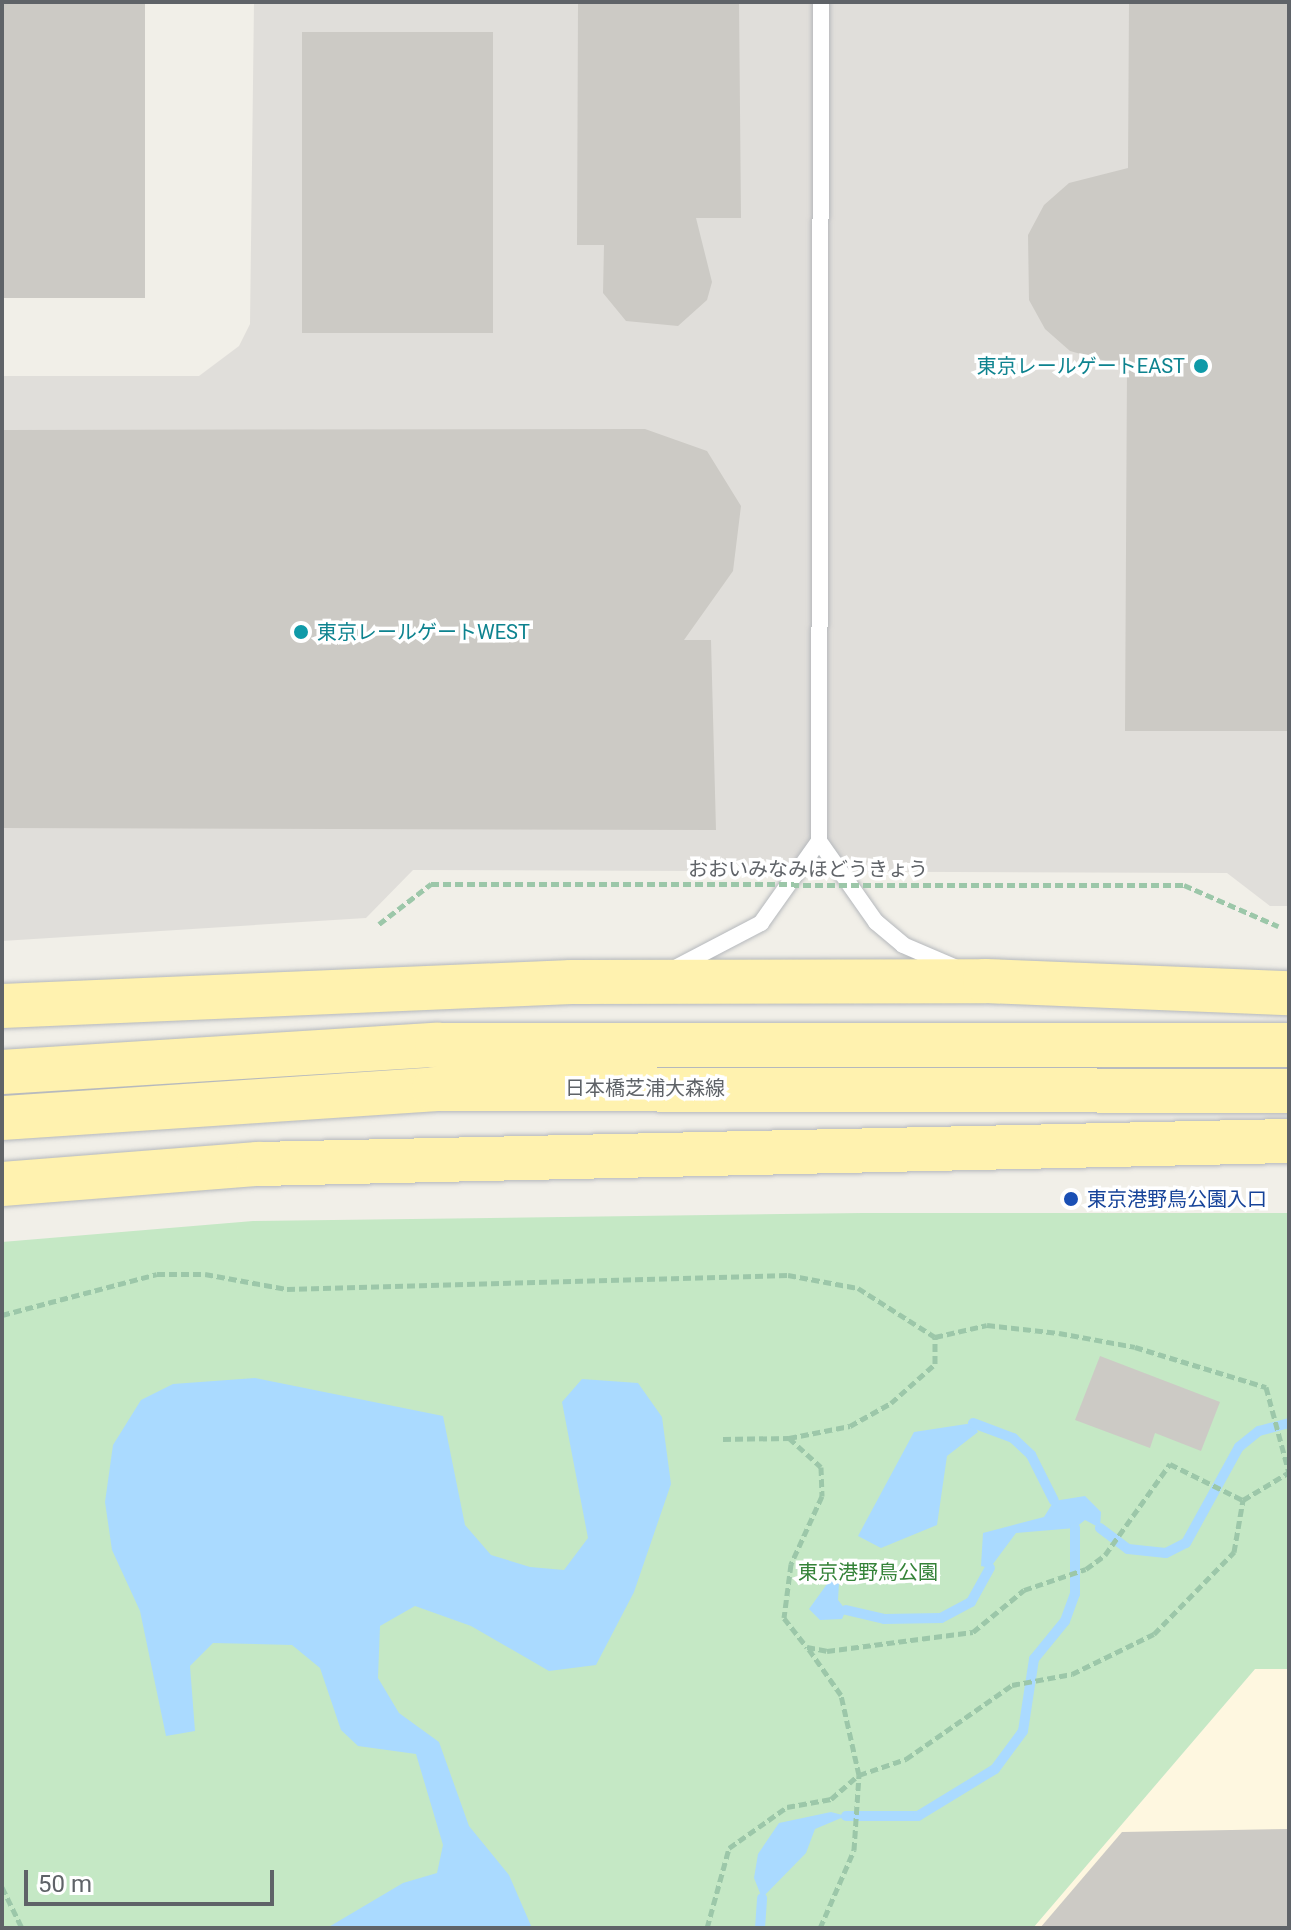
<!DOCTYPE html>
<meta charset="utf-8">
<style>
body{margin:0}
#map{position:relative;width:1291px;height:1930px;overflow:hidden;background:#f1efe8;font-family:Roboto,"Noto Sans JP",sans-serif}
div>[style]{position:absolute}
.commercial>*{inset:0;background:#fef7e0}
.industrial>*{inset:0;background:#e0deda}
.green>*{inset:0;background:#c5e8c5}
.water>*{inset:0;background:#aadaff}
.stream>*{height:10px;margin:-5px;padding:0 5px;transform-origin:5px;border-radius:5px;background:#aadaff}
.building>*{inset:0;background:#cccac5;transform-origin:0 0}
.path>*{height:5px;margin-top:-2.5px;transform-origin:0;background:repeating-linear-gradient(90deg,#9cc7a9 0 8px,transparent 0 12px)}
.roads{filter:drop-shadow(0 0 2px #b5b8bc) drop-shadow(0 0 2px #b5b8bc)}
.service>*{height:16px;margin:-8px;padding:0 8px;transform-origin:8px;border-radius:8px;background:#fff}
.primary>*{height:44px;margin:-22px;padding:0 22px;transform-origin:22px;border-radius:22px;background:#fff2af}
.path-bridge>*{height:5px;margin-top:-2.5px;transform-origin:0;background:repeating-linear-gradient(90deg,#9cc7a9 0 8px,transparent 0 12px)}
.dots>*{width:22px;height:22px;translate:-50% -50%;box-sizing:border-box;border:4px solid #fff;border-radius:50%}
span{translate:-50% -50%;white-space:nowrap;text-align:center;line-height:1.15;-webkit-text-stroke:7px #fff;paint-order:stroke}
.culture-label{font-size:20px;color:#0d838f}
.right{translate:-100% -50%;text-align:right}
.left{translate:0 -50%;text-align:left}
.street-label{font-size:20px;color:#5f6368}
.transit-label{font-size:20px;color:#164399}
.park-label{font-size:20px;color:#348238}
.frame{position:absolute;inset:0;border:4px solid #5f6368;pointer-events:none}
.scale{position:absolute;left:24px;top:1870px;width:250px;height:36px;box-sizing:border-box;border:4px solid #5f6368;border-top:0;padding-left:10px;font-size:24px;line-height:28px;white-space:nowrap;color:#5f6368;-webkit-text-stroke:6px #fff;paint-order:stroke}
</style>
<div id="map">
<div class="commercial">
<div style="clip-path:polygon(1255px 1669px,1289px 1669px,1289px 1928px,1033px 1928px)"></div>
</div>
<div class="industrial">
<div style="clip-path:polygon(254px 2px,1289px 2px,1289px 906px,1270px 906px,1227px 873px,413px 870px,366px 918px,2px 941px,2px 376px,199px 376px,239px 346px,250px 324px)"></div>
</div>
<div class="green">
<div style="clip-path:polygon(863px 1213px,1289px 1213px,1289px 1669px,1255px 1669px,1033px 1928px,2px 1928px,2px 1242px,253px 1221px)"></div>
</div>
<div class="water">
<div style="clip-path:polygon(255px 1378px,443px 1416px,465px 1525px,491px 1555px,530px 1567px,564px 1570px,588px 1538px,562px 1402px,582px 1379px,638px 1383px,662px 1417px,671px 1484px,634px 1592px,596px 1665px,549px 1671px,471px 1626px,415px 1606px,380px 1626px,378px 1678px,399px 1713px,439px 1742px,469px 1826px,509px 1875px,532px 1928px,327px 1928px,403px 1883px,437px 1873px,443px 1845px,416px 1754px,358px 1746px,341px 1730px,320px 1668px,292px 1645px,213px 1643px,190px 1666px,195px 1731px,166px 1736px,140px 1611px,112px 1550px,105px 1502px,113px 1445px,141px 1400px,173px 1384px)"></div>
<div style="clip-path:polygon(973px 1423px,978px 1432px,947px 1456px,937px 1525px,881px 1548px,858px 1536px,914px 1432px)"></div>
<div style="clip-path:polygon(1085px 1496px,1101px 1512px,1100px 1528px,1085px 1520px,1075px 1528px,1016px 1533px,990px 1568px,981px 1566px,983px 1533px,1044px 1517px,1054px 1501px)"></div>
<div style="clip-path:polygon(840px 1566px,838px 1600px,846px 1610px,842px 1619px,820px 1620px,809px 1609px)"></div>
<div style="clip-path:polygon(831px 1812px,846px 1816px,815px 1829px,806px 1853px,762px 1898px,754px 1878px,758px 1854px,779px 1823px)"></div>
</div>
<div class="stream">
<div style="left:973px;top:1423px;width:43px;rotate:20.6deg"></div>
<div style="left:1013px;top:1438px;width:25px;rotate:43deg"></div>
<div style="left:1031px;top:1455px;width:51px;rotate:63.4deg"></div>
<div style="left:1100px;top:1528px;width:35px;rotate:37deg"></div>
<div style="left:1128px;top:1549px;width:38px;rotate:6deg"></div>
<div style="left:1166px;top:1553px;width:22px;rotate:-27deg"></div>
<div style="left:1186px;top:1543px;width:110px;rotate:-61.1deg"></div>
<div style="left:1239px;top:1447px;width:26px;rotate:-39deg"></div>
<div style="left:1259px;top:1431px;width:31px;rotate:-15deg"></div>
<div style="left:846px;top:1610px;width:39px;rotate:13deg"></div>
<div style="left:884px;top:1619px;width:57px;rotate:-1deg"></div>
<div style="left:941px;top:1618px;width:34px;rotate:-28deg"></div>
<div style="left:971px;top:1602px;width:39px;rotate:-61deg"></div>
<div style="left:846px;top:1816px;width:72px"></div>
<div style="left:918px;top:1816px;width:90px;rotate:-31.4deg"></div>
<div style="left:995px;top:1769px;width:47px;rotate:-53.6deg"></div>
<div style="left:1023px;top:1731px;width:73px;rotate:-81.3deg"></div>
<div style="left:1034px;top:1659px;width:49px;rotate:-50.8deg"></div>
<div style="left:1065px;top:1621px;width:29px;rotate:-70deg"></div>
<div style="left:1075px;top:1594px;width:66px;rotate:-90deg"></div>
<div style="left:760px;top:1928px;width:30px;rotate:-86deg"></div>
</div>
<div class="building">
<div style="left:2px;top:2px;width:143px;height:296px"></div>
<div style="clip-path:polygon(578px 2px,739px 2px,741px 218px,696px 218px,712px 282px,707px 300px,678px 326px,626px 321px,603px 293px,604px 245px,577px 245px)"></div>
<div style="clip-path:polygon(1129px 2px,1289px 2px,1289px 731px,1125px 731px,1127px 367px,1070px 351px,1045px 329px,1029px 300px,1028px 235px,1044px 205px,1069px 183px,1128px 168px)"></div>
<div style="left:493px;top:32px;width:301px;height:191px;rotate:90deg"></div>
<div style="clip-path:polygon(645px 429px,707px 451px,741px 506px,733px 571px,684px 640px,711px 640px,716px 830px,2px 828px,2px 430px)"></div>
<div style="clip-path:polygon(1100px 1356px,1220px 1402px,1201px 1451px,1155px 1433px,1150px 1448px,1075px 1420px)"></div>
<div style="clip-path:polygon(1289px 1829px,1289px 1928px,1040px 1928px,1122px 1832px)"></div>
</div>
<div class="path">
<div style="left:1184px;top:885px;width:103px;rotate:23.6deg"></div>
<div style="left:379px;top:924px;width:66px;rotate:-37.6deg"></div>
<div style="left:2px;top:1315px;width:160px;rotate:-14.8deg"></div>
<div style="left:157px;top:1274px;width:48px"></div>
<div style="left:205px;top:1274px;width:83px;rotate:10.4deg"></div>
<div style="left:287px;top:1289px;width:501px;rotate:-1.6deg"></div>
<div style="left:788px;top:1275px;width:71px;rotate:10.5deg"></div>
<div style="left:858px;top:1288px;width:91px;rotate:32.5deg"></div>
<div style="left:935px;top:1337px;width:53px;rotate:-13deg"></div>
<div style="left:987px;top:1325px;width:72px;rotate:6.3deg"></div>
<div style="left:1059px;top:1333px;width:77px;rotate:10.4deg"></div>
<div style="left:1135px;top:1347px;width:137px;rotate:17deg"></div>
<div style="left:1266px;top:1387px;width:89px;rotate:75deg"></div>
<div style="left:789px;top:1438px;width:62px;rotate:-11.1deg"></div>
<div style="left:850px;top:1426px;width:47px;rotate:-29.3deg"></div>
<div style="left:891px;top:1403px;width:59px;rotate:-41.6deg"></div>
<div style="left:935px;top:1364px;width:27px;rotate:-90deg"></div>
<div style="left:723px;top:1439px;width:66px;rotate:-0.9deg"></div>
<div style="left:789px;top:1438px;width:43px;rotate:42.2deg"></div>
<div style="left:821px;top:1467px;width:29px;rotate:88deg"></div>
<div style="left:822px;top:1496px;width:75px;rotate:114.5deg"></div>
<div style="left:791px;top:1564px;width:54px;rotate:97.4deg"></div>
<div style="left:784px;top:1618px;width:37px;rotate:52deg"></div>
<div style="left:807px;top:1647px;width:20px;rotate:11deg"></div>
<div style="left:827px;top:1651px;width:147px;rotate:-7.4deg"></div>
<div style="left:973px;top:1632px;width:66px;rotate:-39.5deg"></div>
<div style="left:1024px;top:1590px;width:65px;rotate:-18.7deg"></div>
<div style="left:1086px;top:1569px;width:24px;rotate:-36deg"></div>
<div style="left:1105px;top:1555px;width:112px;rotate:-54.5deg"></div>
<div style="left:1170px;top:1464px;width:81px;rotate:26.3deg"></div>
<div style="left:2px;top:1887px;width:46px;rotate:64deg"></div>
<div style="left:707px;top:1928px;width:83px;rotate:-74.6deg"></div>
<div style="left:729px;top:1848px;width:71px;rotate:-35.3deg"></div>
<div style="left:787px;top:1807px;width:45px;rotate:-10.3deg"></div>
<div style="left:831px;top:1799px;width:37px;rotate:-41deg"></div>
<div style="left:859px;top:1775px;width:82px;rotate:-102.7deg"></div>
<div style="left:841px;top:1695px;width:57px;rotate:-125.1deg"></div>
<div style="left:820px;top:1928px;width:85px;rotate:-66.4deg"></div>
<div style="left:854px;top:1850px;width:75px;rotate:-86.2deg"></div>
<div style="left:859px;top:1775px;width:50px;rotate:-18.8deg"></div>
<div style="left:906px;top:1759px;width:129px;rotate:-34.9deg"></div>
<div style="left:1012px;top:1685px;width:61px;rotate:-10.4deg"></div>
<div style="left:1072px;top:1674px;width:91px;rotate:-26deg"></div>
<div style="left:1154px;top:1634px;width:115px;rotate:-45.7deg"></div>
<div style="left:1234px;top:1552px;width:53px;rotate:-80.2deg"></div>
<div style="left:1243px;top:1500px;width:52px;rotate:-31deg"></div>
</div>
<div class="roads">
<div class="service">
<div style="left:819px;top:841px;width:99px;rotate:54.9deg"></div>
<div style="left:876px;top:922px;width:35px;rotate:40deg"></div>
<div style="left:903px;top:945px;width:56px;rotate:23.3deg"></div>
<div style="left:677px;top:967px;width:95px;rotate:-27.6deg"></div>
<div style="left:761px;top:923px;width:100px;rotate:-54.7deg"></div>
<div style="left:819px;top:841px;width:839px;rotate:-89.86deg"></div>
</div>
<div class="primary">
<div style="left:2px;top:1006px;width:570px;rotate:-2.42deg"></div>
<div style="left:571px;top:982px;width:414px;rotate:-0.1deg"></div>
<div style="left:985px;top:981px;width:304px;rotate:2.3deg"></div>
<div style="left:2px;top:1072px;width:436px;rotate:-3.6deg"></div>
<div style="left:437px;top:1045px;width:852px"></div>
<div style="left:2px;top:1118px;width:433px;rotate:-3.8deg"></div>
<div style="left:434px;top:1089px;width:855px;rotate:0.13deg"></div>
<div style="left:2px;top:1184px;width:257px;rotate:-4.5deg"></div>
<div style="left:258px;top:1164px;width:1031px;rotate:-1.28deg"></div>
</div>
</div>
<div class="path-bridge">
<div style="left:431px;top:884px;width:753px;rotate:0.08deg"></div>
</div>
<div class="dots">
<div style="left:1201px;top:366px;background:#0f9aa8"></div>
<div style="left:301px;top:632px;background:#0f9aa8"></div>
<div style="left:1071px;top:1199px;background:#1a4fb4"></div>
</div>
<div class="culture-label">
<span class="right" style="left:1185px;top:366px">東京レールゲートEAST</span>
<span class="left" style="left:317px;top:632px">東京レールゲートWEST</span>
</div>
<div class="street-label">
<span style="left:808px;top:869px">おおいみなみほどうきょう</span>
<span style="left:645px;top:1088px">日本橋芝浦大森線</span>
</div>
<div class="transit-label">
<span class="left" style="left:1087px;top:1199px">東京港野鳥公園入口</span>
</div>
<div class="park-label">
<span style="left:868px;top:1572px">東京港野鳥公園</span>
</div>
<div class="frame"></div>
<div class="scale">50 m</div>
</div>
